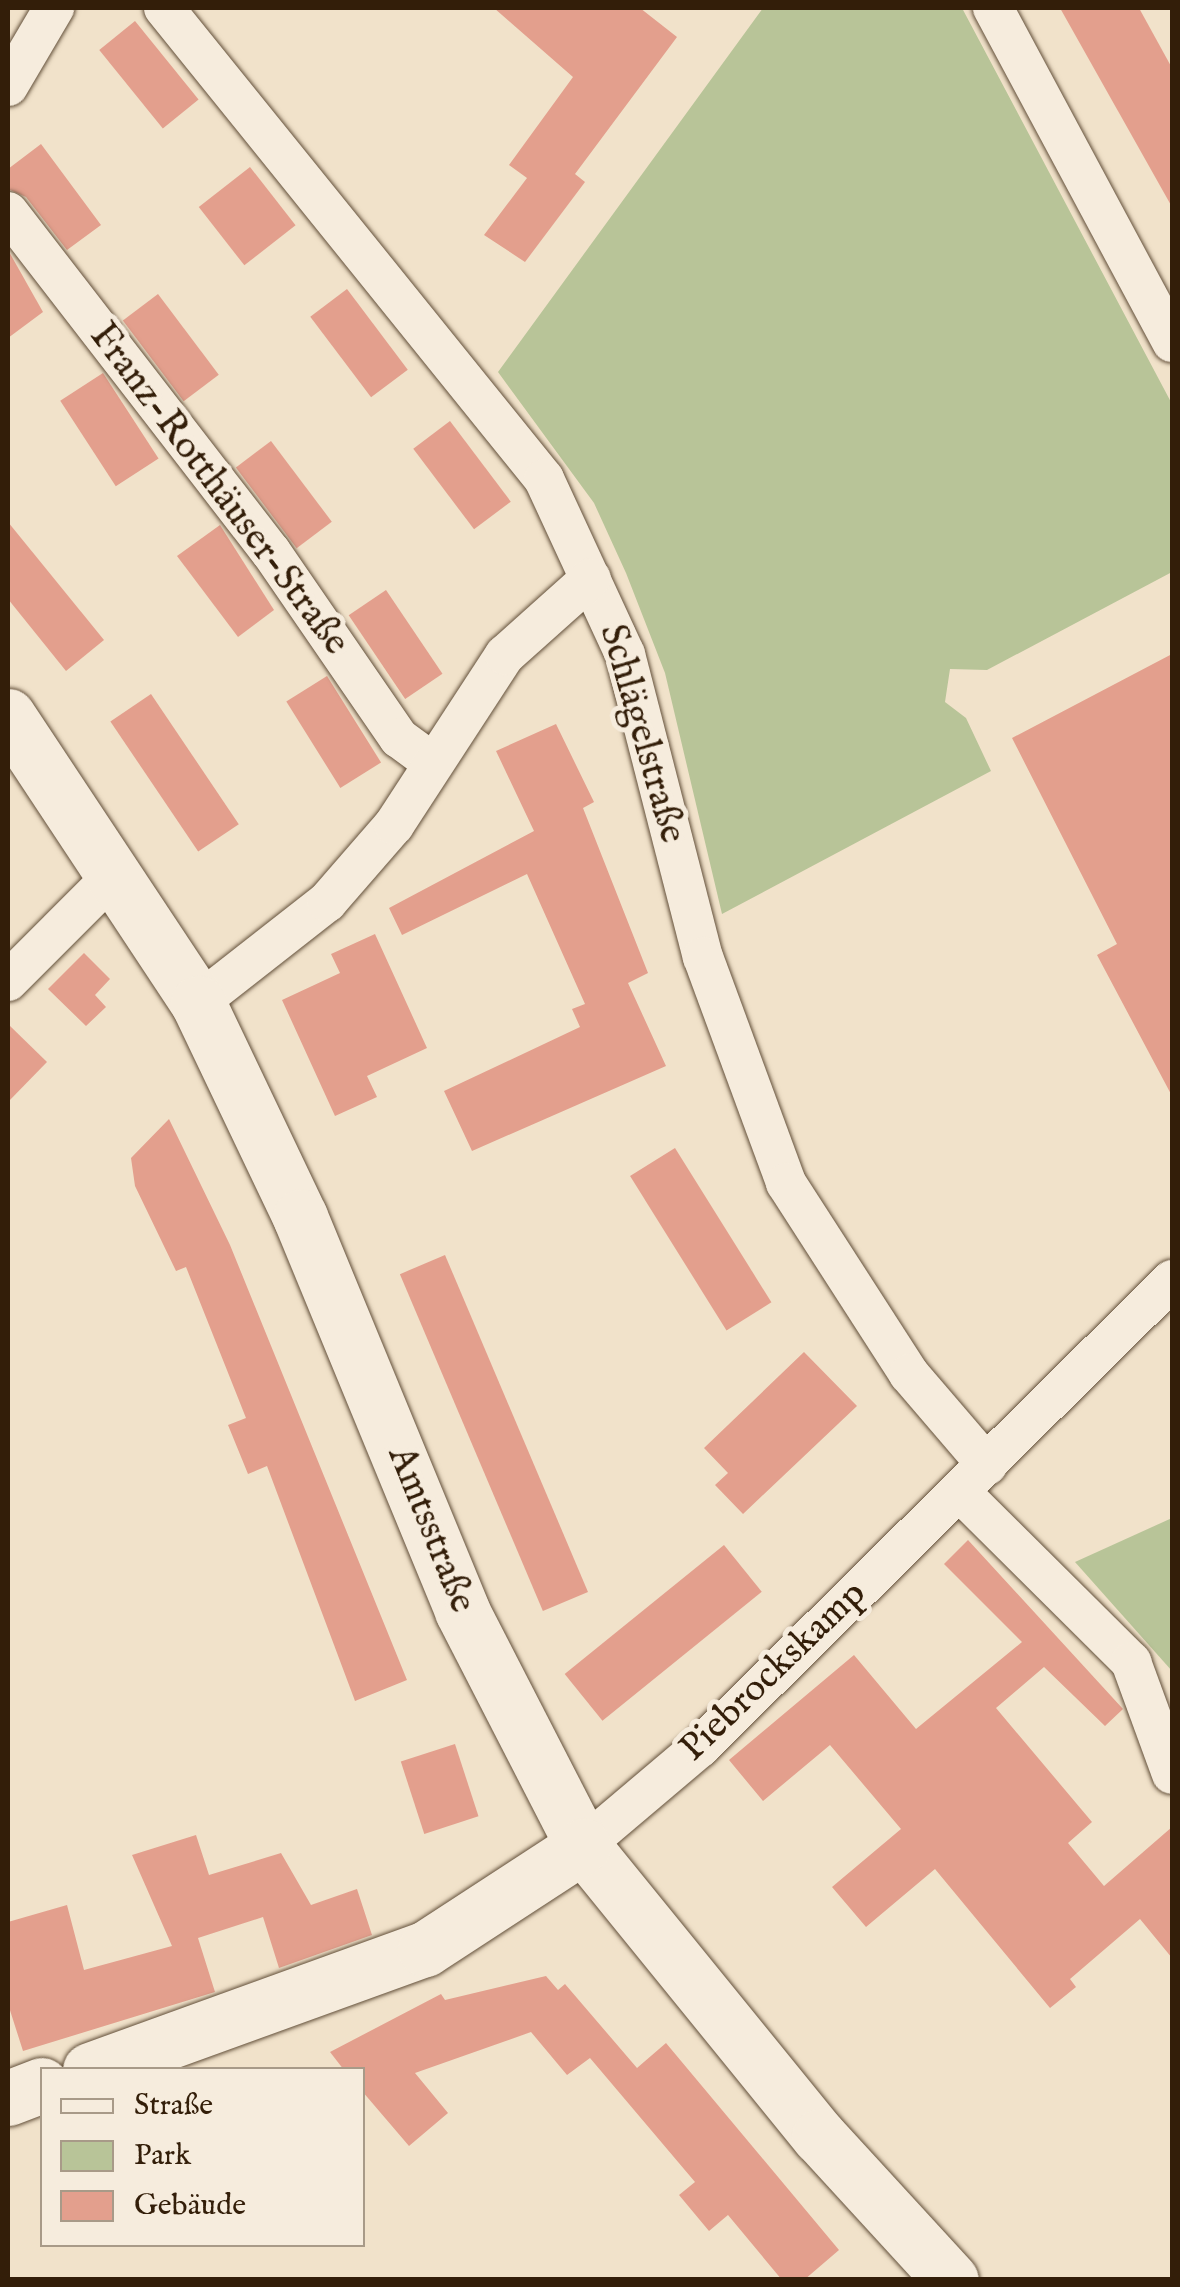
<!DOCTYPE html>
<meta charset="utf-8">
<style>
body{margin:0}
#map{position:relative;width:1180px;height:2287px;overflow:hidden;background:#f1e2ca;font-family:"IM FELL English",serif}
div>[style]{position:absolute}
.green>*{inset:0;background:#b8c498}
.building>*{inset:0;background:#e39f8d;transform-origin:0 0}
.roads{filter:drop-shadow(0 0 2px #624f39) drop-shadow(0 0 2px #624f39)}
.street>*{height:40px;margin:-20px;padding:0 20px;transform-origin:20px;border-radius:20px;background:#f6ecdd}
.secondary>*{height:55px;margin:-27.5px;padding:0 27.5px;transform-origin:27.5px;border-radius:27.5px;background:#f6ecdd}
span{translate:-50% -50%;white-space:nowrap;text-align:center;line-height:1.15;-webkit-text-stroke:10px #f6ecdd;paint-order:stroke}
.street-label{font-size:38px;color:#331e09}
.frame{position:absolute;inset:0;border:10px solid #331e09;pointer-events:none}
.legend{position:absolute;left:40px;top:2067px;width:325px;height:180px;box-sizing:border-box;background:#f6ecdd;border:2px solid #a89a88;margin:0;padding:12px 18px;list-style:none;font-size:30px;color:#331e09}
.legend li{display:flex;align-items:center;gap:20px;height:50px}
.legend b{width:50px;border:2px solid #a89a88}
</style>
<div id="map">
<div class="green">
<div style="clip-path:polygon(763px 8px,962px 8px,1172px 404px,1172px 572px,987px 670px,950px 669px,945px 702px,966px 718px,991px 771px,722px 914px,665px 673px,626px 573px,594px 503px,498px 372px)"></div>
<div style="clip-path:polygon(1172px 1518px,1172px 1671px,1075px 1562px)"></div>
</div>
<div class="building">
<div style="clip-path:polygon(494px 8px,640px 8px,677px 37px,575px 174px,585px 182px,525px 262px,484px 235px,527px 178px,509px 165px,573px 77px)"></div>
<div style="clip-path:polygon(1060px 8px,1139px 8px,1172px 68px,1172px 207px)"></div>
<div style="left:135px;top:21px;width:101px;height:46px;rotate:51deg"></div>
<div style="clip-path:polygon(41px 144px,101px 225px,67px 250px,26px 197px,8px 189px,8px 169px)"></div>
<div style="left:250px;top:167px;width:74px;height:65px;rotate:52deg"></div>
<div style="clip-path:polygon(8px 250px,43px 312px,8px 338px)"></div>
<div style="left:347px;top:289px;width:101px;height:46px;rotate:53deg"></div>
<div style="left:158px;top:294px;width:101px;height:44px;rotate:53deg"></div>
<div style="left:103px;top:373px;width:102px;height:51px;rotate:57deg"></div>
<div style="left:450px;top:421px;width:101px;height:46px;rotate:53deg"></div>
<div style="left:271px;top:441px;width:101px;height:44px;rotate:53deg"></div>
<div style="clip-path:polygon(8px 522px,104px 640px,66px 671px,8px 599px)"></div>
<div style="clip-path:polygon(220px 525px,274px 610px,238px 637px,177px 556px)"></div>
<div style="left:386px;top:590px;width:101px;height:45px;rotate:56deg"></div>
<div style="clip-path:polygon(1172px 654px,1172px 1096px,1097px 955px,1117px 944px,1012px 738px)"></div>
<div style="left:327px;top:676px;width:102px;height:48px;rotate:58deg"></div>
<div style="left:151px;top:694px;width:157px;height:49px;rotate:56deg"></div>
<div style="clip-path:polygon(556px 724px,594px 802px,583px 808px,648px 973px,628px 983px,666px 1066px,472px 1151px,444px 1091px,580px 1027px,572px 1009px,585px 1004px,527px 874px,402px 935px,389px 908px,534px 831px,496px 751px)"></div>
<div style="clip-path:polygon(375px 934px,427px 1048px,367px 1076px,377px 1097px,335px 1116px,282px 1000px,340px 973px,331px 954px)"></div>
<div style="clip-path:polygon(84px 953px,110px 979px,95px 995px,106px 1007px,86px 1026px,48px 989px)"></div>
<div style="clip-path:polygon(8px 1024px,47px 1062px,8px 1102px)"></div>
<div style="clip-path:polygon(169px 1119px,230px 1245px,407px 1680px,355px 1701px,267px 1466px,248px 1474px,228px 1425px,246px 1418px,186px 1267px,176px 1271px,135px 1186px,131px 1158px)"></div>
<div style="left:675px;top:1148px;width:182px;height:53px;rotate:58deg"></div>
<div style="left:445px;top:1255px;width:366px;height:49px;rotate:67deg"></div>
<div style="clip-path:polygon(804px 1352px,857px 1406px,743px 1514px,715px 1485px,728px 1473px,704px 1448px)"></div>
<div style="clip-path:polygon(968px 1540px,1123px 1709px,1105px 1726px,1044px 1667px,996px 1708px,1092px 1822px,1068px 1843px,1104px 1886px,1172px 1827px,1172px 1958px,1140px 1919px,1070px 1979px,1076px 1987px,1050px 2008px,935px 1869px,866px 1927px,832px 1887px,901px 1829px,830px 1745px,763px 1801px,729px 1760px,854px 1655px,916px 1729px,1022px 1642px,944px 1564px)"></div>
<div style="left:724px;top:1545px;width:60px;height:205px;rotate:51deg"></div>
<div style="left:455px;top:1744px;width:76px;height:57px;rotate:72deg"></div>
<div style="clip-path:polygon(196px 1835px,209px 1875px,281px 1853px,311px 1905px,357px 1889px,372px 1935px,279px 1968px,263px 1917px,198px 1938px,215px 1992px,23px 2051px,8px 2004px,8px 1922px,67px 1905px,84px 1970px,172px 1946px,132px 1855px)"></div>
<div style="clip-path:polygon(546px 1976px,558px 1990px,565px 1984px,637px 2068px,666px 2043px,839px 2250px,804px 2280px,782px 2280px,728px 2215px,709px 2231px,679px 2195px,695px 2182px,590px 2058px,567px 2075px,531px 2032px,415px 2073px,448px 2113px,409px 2146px,362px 2091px,362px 2070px,344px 2070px,330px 2052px,441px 1994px,445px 2000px)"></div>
</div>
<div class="roads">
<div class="street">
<div style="left:164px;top:8px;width:605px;rotate:51.1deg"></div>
<div style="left:544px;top:479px;width:193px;rotate:65.2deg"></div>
<div style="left:625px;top:654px;width:313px;rotate:75.6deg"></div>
<div style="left:703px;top:957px;width:241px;rotate:69.8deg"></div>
<div style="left:786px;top:1183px;width:227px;rotate:57.2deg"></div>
<div style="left:909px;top:1374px;width:120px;rotate:49.4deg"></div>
<div style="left:993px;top:8px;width:379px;rotate:61.8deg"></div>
<div style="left:8px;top:86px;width:91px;rotate:-59.5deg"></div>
<div style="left:8px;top:212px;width:430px;rotate:52.3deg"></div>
<div style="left:271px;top:552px;width:226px;rotate:55.5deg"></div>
<div style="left:399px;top:738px;width:42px;rotate:36.3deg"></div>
<div style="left:8px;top:981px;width:153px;rotate:-45deg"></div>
<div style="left:198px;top:1003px;width:164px;rotate:-38.1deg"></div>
<div style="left:327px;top:902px;width:102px;rotate:-49deg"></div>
<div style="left:394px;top:825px;width:203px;rotate:-56.9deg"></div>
<div style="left:505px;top:655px;width:115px;rotate:-41.8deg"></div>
<div style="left:959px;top:1491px;width:243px;rotate:44.8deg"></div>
<div style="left:1131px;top:1662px;width:119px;rotate:69.9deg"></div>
<div style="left:583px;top:1846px;width:153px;rotate:-40.2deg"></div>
<div style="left:700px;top:1747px;width:664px;rotate:-44.69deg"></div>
</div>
<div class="secondary">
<div style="left:8px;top:716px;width:344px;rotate:56.5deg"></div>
<div style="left:198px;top:1003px;width:237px;rotate:64.5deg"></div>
<div style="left:300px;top:1217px;width:426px;rotate:67.6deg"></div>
<div style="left:462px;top:1611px;width:264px;rotate:62.8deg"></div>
<div style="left:583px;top:1846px;width:374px;rotate:50.9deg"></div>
<div style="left:819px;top:2136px;width:195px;rotate:47.5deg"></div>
<div style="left:90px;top:2070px;width:356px;rotate:-19.9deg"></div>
<div style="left:425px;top:1949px;width:189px;rotate:-33.1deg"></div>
<div style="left:8px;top:2098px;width:36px;rotate:-21deg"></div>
</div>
</div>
<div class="street-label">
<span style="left:218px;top:490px;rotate:53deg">Franz-Rotthäuser-Straße</span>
<span style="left:641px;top:734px;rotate:74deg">Schlägelstraße</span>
<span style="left:430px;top:1530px;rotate:68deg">Amtsstraße</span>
<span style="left:774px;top:1672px;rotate:-44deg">Piebrockskamp</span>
</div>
<div class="frame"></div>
<ul class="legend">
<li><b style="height:12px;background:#f6ecdd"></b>Straße</li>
<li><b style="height:28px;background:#b8c498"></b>Park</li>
<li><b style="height:28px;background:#e39f8d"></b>Gebäude</li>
</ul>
</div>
